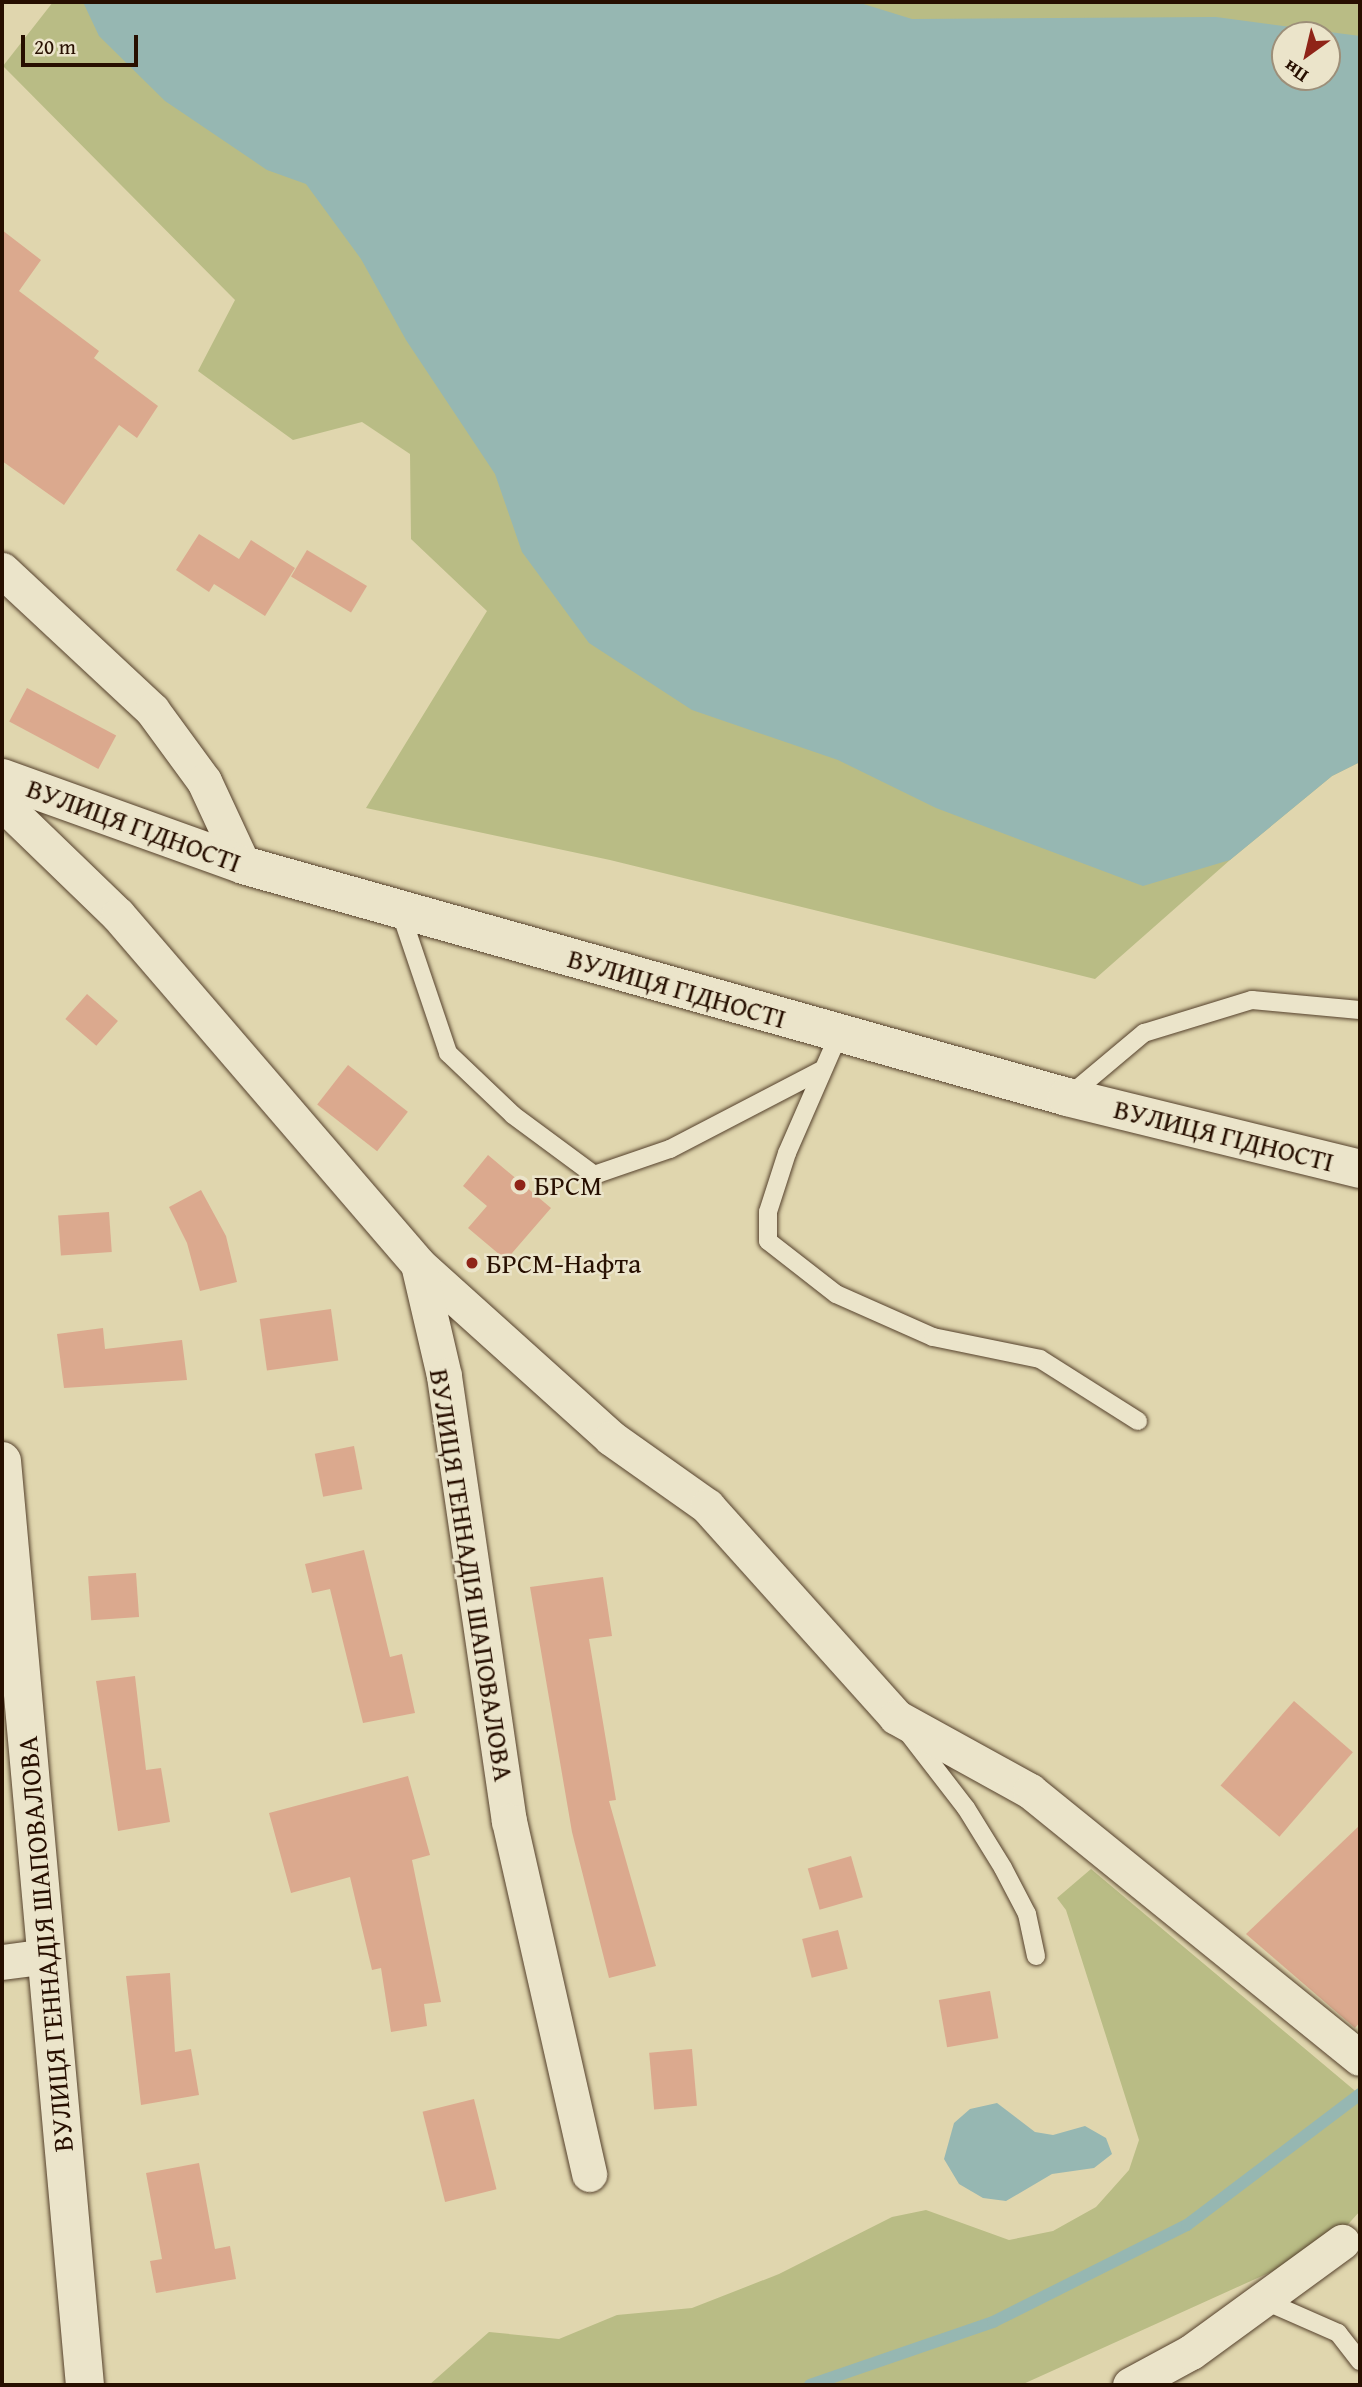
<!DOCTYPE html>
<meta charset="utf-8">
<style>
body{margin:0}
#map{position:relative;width:1362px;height:2387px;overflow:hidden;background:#e0d6ae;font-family:"Gentium Book Plus",serif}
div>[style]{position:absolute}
.green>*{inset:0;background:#b9bc85}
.water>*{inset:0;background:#96b7b2}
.stream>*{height:12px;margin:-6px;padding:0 6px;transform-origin:6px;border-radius:6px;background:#96b7b2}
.building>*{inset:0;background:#dba98e;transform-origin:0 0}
.roads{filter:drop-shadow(0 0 2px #55412c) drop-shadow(0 0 2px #55412c)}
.lane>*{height:18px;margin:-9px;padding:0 9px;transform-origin:9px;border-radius:9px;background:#ebe4ca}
.street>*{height:35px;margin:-17.5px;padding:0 17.5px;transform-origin:17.5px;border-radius:17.5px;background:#ebe4ca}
.secondary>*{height:38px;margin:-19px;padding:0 19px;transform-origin:19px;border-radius:19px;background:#ebe4ca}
.dots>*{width:19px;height:19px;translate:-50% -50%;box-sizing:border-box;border:4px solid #ebe4ca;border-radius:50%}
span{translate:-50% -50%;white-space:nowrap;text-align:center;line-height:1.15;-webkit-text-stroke:5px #ebe4ca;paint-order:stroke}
.street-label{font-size:28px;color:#270f00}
.poi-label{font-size:28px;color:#270f00}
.left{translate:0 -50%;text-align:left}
.frame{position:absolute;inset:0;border:4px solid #270f00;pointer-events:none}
.north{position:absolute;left:1271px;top:21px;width:70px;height:70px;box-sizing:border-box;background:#ebe4ca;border:2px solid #9d8f79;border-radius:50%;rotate:214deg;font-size:19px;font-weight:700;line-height:28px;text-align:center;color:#270f00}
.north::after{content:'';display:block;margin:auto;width:24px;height:32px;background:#8f2418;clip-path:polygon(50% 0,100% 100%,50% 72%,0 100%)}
.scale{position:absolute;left:21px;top:35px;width:117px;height:32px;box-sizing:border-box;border:4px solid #270f00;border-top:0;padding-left:9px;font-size:21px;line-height:24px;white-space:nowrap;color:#270f00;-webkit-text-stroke:5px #ebe4ca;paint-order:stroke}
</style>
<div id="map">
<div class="green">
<div style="clip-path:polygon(evenodd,53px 2px,1360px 2px,1360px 762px,1332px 776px,1230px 860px,1095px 979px,610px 860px,366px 808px,487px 611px,411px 539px,410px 454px,362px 422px,293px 440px,198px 371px,235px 300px,3px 66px,53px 2px,1285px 35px,1327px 35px,1327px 77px,1285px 77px,1285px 35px)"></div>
<div style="clip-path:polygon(1091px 1869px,1360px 2095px,1360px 2211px,1343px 2230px,1284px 2266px,1021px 2385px,429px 2385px,489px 2332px,559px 2339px,617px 2315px,692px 2308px,779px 2274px,892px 2217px,926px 2210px,1009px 2240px,1053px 2231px,1096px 2207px,1129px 2170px,1139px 2140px,1066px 1910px,1057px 1898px)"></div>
</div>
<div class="water">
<div style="clip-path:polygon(evenodd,83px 2px,857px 2px,912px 19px,1216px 17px,1360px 36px,1360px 762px,1332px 776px,1230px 860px,1143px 886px,936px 808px,838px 760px,692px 710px,589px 643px,522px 552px,495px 474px,406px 340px,361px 259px,306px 184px,267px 170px,165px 101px,99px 36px,83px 2px,1285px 35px,1327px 35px,1327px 77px,1285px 77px,1285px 35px)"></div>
<div style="clip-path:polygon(997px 2103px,1035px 2132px,1053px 2135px,1085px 2126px,1106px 2138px,1112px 2154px,1094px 2168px,1052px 2174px,1006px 2201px,983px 2198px,959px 2184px,944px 2159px,954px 2123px,970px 2109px)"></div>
</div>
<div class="stream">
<div style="left:810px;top:2385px;width:194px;rotate:-19deg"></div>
<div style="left:993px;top:2322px;width:217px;rotate:-26.6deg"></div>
<div style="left:1187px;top:2225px;width:217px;rotate:-37.1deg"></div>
</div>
<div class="building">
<div style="clip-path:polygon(2px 230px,41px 260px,19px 291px,99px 351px,94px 358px,158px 406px,137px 438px,119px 425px,64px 505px,2px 461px)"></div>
<div style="clip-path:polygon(199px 534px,239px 559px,251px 540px,295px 568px,265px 616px,214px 584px,209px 592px,176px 570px)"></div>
<div style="left:307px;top:550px;width:70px;height:31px;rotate:31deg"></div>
<div style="left:27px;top:688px;width:101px;height:38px;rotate:28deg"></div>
<div style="left:87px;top:994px;width:41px;height:33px;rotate:41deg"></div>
<div style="left:348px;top:1065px;width:76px;height:50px;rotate:38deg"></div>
<div style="clip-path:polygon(488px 1155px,551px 1208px,506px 1260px,468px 1228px,487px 1206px,463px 1186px)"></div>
<div style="clip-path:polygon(201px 1190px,226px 1236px,237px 1282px,200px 1291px,187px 1243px,169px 1207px)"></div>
<div style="left:109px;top:1212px;width:40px;height:51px;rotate:86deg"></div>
<div style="left:331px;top:1309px;width:52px;height:72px;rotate:82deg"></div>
<div style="clip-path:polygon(103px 1328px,105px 1349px,182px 1340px,187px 1380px,64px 1388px,57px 1334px)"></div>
<div style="left:354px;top:1446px;width:44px;height:40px;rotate:79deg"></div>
<div style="clip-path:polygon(364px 1550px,390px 1657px,402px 1654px,415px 1713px,363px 1723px,330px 1589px,312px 1593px,305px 1564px)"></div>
<div style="left:136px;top:1573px;width:44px;height:48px;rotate:86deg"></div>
<div style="clip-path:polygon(603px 1577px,612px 1636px,589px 1639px,616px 1800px,609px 1801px,656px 1966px,609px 1978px,572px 1832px,530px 1587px)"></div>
<div style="clip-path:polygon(135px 1676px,146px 1770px,161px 1768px,170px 1822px,118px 1831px,96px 1681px)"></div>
<div style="left:1294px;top:1701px;width:78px;height:112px;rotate:41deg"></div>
<div style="clip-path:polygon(408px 1776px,430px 1855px,412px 1860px,441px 2002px,424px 2004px,427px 2026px,391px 2032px,381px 1968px,372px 1970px,350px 1877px,291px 1893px,269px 1813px)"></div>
<div style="clip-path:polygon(1360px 1825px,1360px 2022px,1355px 2028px,1246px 1934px)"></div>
<div style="left:851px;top:1856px;width:43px;height:45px;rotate:74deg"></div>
<div style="left:838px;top:1930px;width:40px;height:37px;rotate:76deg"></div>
<div style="clip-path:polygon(170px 1973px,175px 2052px,191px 2049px,199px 2095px,141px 2105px,126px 1976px)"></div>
<div style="left:990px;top:1991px;width:48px;height:52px;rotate:80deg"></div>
<div style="left:692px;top:2049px;width:57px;height:43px;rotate:85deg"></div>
<div style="left:474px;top:2099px;width:93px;height:53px;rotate:76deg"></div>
<div style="clip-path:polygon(199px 2163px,215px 2249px,230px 2246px,236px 2279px,156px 2293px,150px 2261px,162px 2259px,146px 2173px)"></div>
</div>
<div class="roads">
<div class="lane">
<div style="left:399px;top:908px;width:153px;rotate:71.3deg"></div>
<div style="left:448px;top:1053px;width:90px;rotate:43.6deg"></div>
<div style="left:513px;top:1115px;width:101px;rotate:36.5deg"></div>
<div style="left:594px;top:1175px;width:80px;rotate:-18.9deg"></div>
<div style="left:670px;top:1149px;width:169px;rotate:-27.5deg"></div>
<div style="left:839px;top:1034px;width:130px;rotate:113.6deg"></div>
<div style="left:787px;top:1153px;width:62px;rotate:107.9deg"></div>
<div style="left:768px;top:1212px;width:29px;rotate:90deg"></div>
<div style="left:768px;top:1241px;width:86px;rotate:37.9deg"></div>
<div style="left:836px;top:1294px;width:106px;rotate:23.9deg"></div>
<div style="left:933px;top:1337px;width:109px;rotate:11.6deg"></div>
<div style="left:1040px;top:1359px;width:116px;rotate:32.3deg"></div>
<div style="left:1070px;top:1095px;width:97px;rotate:-40deg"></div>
<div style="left:1144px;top:1033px;width:113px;rotate:-17deg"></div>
<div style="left:1252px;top:1000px;width:108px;rotate:5.3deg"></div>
<div style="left:908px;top:1733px;width:95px;rotate:52.3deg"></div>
<div style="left:966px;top:1808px;width:70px;rotate:58.3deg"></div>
<div style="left:1003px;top:1868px;width:52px;rotate:62.4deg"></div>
<div style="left:1027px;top:1914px;width:43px;rotate:77.9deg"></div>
<div style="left:1263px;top:2300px;width:82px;rotate:23.7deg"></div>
<div style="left:1338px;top:2333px;width:36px;rotate:52deg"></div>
</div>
<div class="street">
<div style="left:2px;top:570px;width:205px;rotate:43deg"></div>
<div style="left:152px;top:710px;width:88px;rotate:53.8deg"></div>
<div style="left:204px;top:781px;width:93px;rotate:65.1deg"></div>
<div style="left:2px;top:803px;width:161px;rotate:44deg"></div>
<div style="left:118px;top:915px;width:460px;rotate:49.3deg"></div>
<div style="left:418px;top:1264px;width:260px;rotate:42deg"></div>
<div style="left:611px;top:1438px;width:118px;rotate:35.3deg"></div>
<div style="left:707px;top:1506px;width:283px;rotate:48.1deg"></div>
<div style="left:896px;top:1717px;width:153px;rotate:28.9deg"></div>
<div style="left:1030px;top:1791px;width:424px;rotate:39deg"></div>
<div style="left:418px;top:1264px;width:115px;rotate:76.9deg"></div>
<div style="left:444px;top:1376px;width:450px;rotate:81.7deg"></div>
<div style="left:509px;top:1821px;width:362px;rotate:77.2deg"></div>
<div style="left:2px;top:1962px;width:45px;rotate:-7.6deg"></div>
<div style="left:1130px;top:2385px;width:69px;rotate:-28.4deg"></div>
<div style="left:1191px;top:2352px;width:187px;rotate:-36.1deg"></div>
</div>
<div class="secondary">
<div style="left:2px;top:778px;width:256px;rotate:19.8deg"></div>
<div style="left:243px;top:865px;width:856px;rotate:15.72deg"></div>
<div style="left:1067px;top:1097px;width:302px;rotate:13.8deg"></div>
<div style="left:2px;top:1461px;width:928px;rotate:84.87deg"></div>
</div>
</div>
<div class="dots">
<div style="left:520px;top:1185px;background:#8f2418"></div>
<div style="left:472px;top:1263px;background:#8f2418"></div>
</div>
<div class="street-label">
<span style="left:134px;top:825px;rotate:20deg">ВУЛИЦЯ ГІДНОСТІ</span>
<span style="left:677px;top:988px;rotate:16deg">ВУЛИЦЯ ГІДНОСТІ</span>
<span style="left:1224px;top:1135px;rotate:14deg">ВУЛИЦЯ ГІДНОСТІ</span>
<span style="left:472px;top:1575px;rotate:81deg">ВУЛИЦЯ ГЕННАДІЯ ШАПОВАЛОВА</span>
<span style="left:45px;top:1944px;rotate:-95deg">ВУЛИЦЯ ГЕННАДІЯ ШАПОВАЛОВА</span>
</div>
<div class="poi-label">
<span class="left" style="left:534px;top:1185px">БРСМ</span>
<span class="left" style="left:486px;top:1263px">БРСМ-Нафта</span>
</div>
<div class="frame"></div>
<div class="north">Пн</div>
<div class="scale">20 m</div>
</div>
